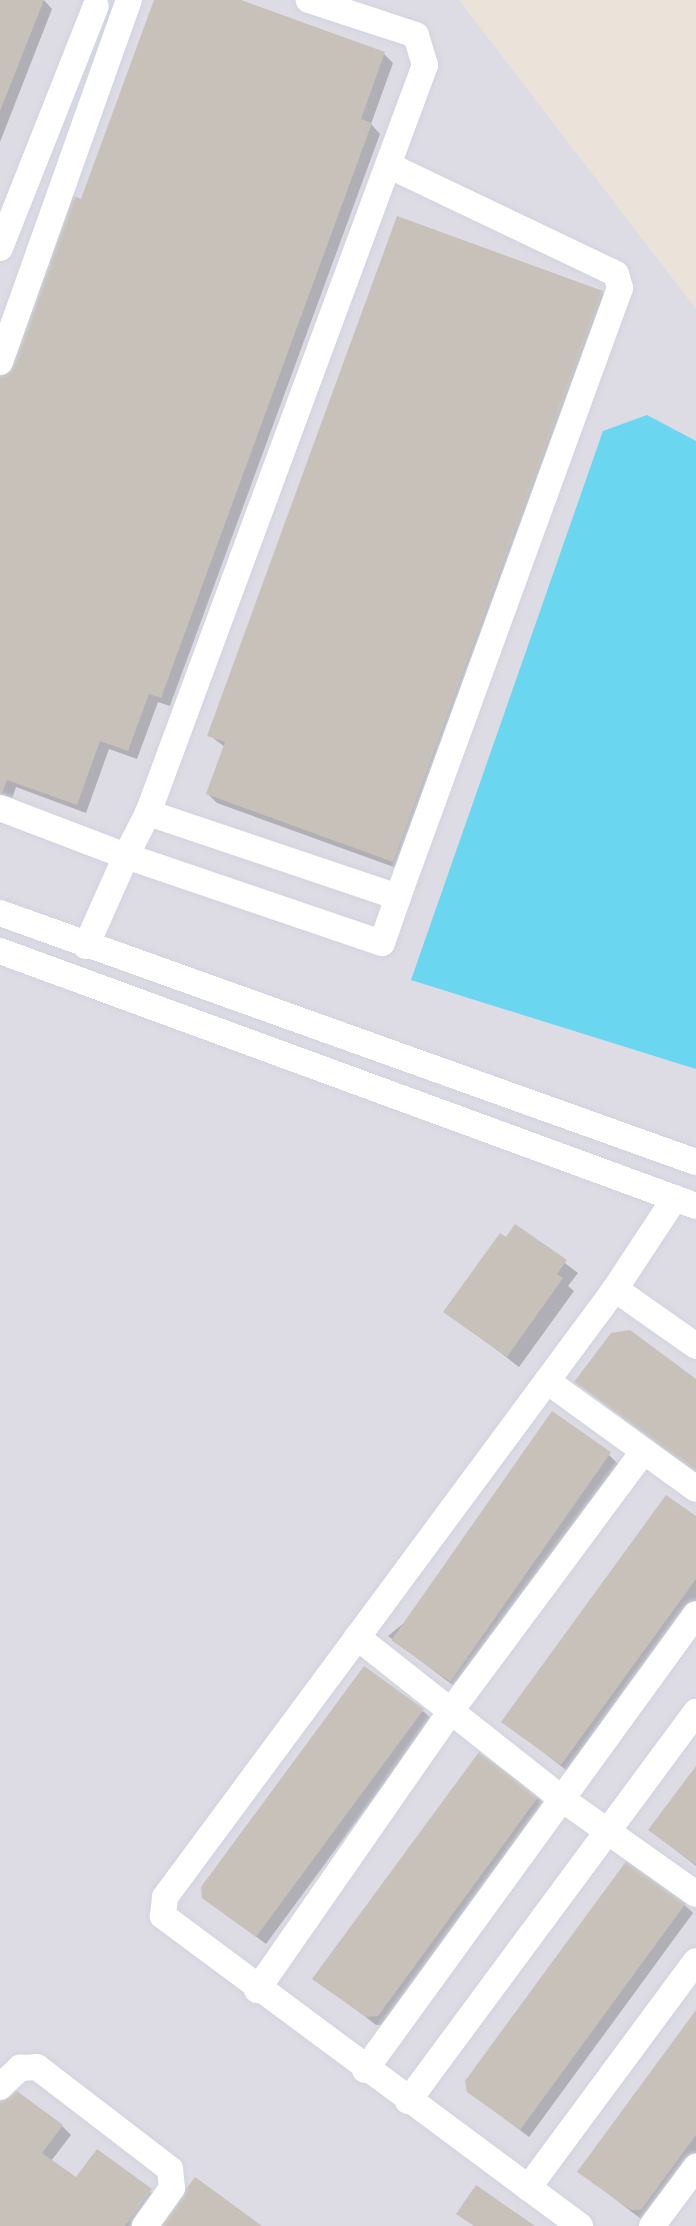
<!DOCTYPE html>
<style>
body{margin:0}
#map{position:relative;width:696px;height:2226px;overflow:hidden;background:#ebe3da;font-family:Helvetica,sans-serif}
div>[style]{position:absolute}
.industrial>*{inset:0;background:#dddbe3}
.water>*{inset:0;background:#6ad6f0}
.shadow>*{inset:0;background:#0003}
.building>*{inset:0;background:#c7c1b9;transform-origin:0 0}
.roads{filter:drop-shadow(0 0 2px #cfd4e2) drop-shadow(0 0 2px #cfd4e2)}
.minor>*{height:26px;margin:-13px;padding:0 13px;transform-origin:13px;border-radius:13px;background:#fff}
span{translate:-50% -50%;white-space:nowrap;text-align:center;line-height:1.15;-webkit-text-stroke:7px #fff;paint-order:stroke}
</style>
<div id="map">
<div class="industrial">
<div style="clip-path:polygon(0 0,459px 0,696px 309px,696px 2226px,0 2226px)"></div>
</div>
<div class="water">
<div style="clip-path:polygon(647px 415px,696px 441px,696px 1069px,411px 980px,603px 431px)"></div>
</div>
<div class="shadow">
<div style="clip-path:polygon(0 0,44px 0,52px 9px,0 142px)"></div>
<div style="clip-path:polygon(156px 0,236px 0,384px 54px,393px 63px,371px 124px,380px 134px,170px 706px,158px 702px,137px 759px,109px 749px,86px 813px,16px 787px,8px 810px,0 807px,0 375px,82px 201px)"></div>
<div style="clip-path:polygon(602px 292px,611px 301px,402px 870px,217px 803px,208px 794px,225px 747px,209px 735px)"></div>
<div style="clip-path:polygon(516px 1226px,578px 1273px,568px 1286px,574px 1291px,519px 1367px,446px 1311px)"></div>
<div style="clip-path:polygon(696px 1381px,696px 1473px,576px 1382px)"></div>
<div style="clip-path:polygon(609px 1455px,618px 1464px,454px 1686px,388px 1636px)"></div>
<div style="clip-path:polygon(696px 1519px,696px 1600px,570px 1773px,504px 1722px)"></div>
<div style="clip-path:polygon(423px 1711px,432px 1719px,266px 1944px,204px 1897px)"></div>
<div style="clip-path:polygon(696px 1768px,696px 1866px,650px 1830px)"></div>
<div style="clip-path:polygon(538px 1797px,547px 1806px,387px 2025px,376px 2025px,315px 1978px)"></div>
<div style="clip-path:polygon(684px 1904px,693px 1913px,529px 2137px,469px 2091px)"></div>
<div style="clip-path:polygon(696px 2013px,696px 2156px,650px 2218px,641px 2219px,580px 2172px)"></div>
<div style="clip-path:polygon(0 2103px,62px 2126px,71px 2135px,51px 2161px,76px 2180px,97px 2152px,160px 2199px,140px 2226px,0 2226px)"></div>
</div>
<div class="building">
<div style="clip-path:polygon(0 0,44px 0,0 111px)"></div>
<div style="clip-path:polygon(154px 0,241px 0,385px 52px,361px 119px,372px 123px,161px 698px,149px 694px,128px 751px,100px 741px,77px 805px,7px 780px,0 799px,0 370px,65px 193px,81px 199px)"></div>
<div style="clip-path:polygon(397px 216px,603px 291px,393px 862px,206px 794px,225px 742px,207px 736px)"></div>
<div style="clip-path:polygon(515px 1224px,567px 1260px,557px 1274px,563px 1278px,507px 1357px,443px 1312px,500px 1233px,506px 1237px)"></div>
<div style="clip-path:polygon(630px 1330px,696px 1379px,696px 1472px,574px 1382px,611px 1333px)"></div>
<div style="left:552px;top:1411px;width:72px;height:280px;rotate:35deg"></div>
<div style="clip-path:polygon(666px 1495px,696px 1516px,696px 1579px,561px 1765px,501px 1722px)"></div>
<div style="clip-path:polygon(364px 1666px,424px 1709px,256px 1937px,202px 1898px,201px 1887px)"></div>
<div style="clip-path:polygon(479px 1752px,539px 1796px,378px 2016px,366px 2017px,312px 1979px)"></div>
<div style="clip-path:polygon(696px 1766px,696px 1865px,648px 1830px)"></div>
<div style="clip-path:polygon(627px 1860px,686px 1903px,520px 2130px,467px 2092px,465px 2081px)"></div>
<div style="clip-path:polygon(696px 2010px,696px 2135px,641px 2210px,631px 2210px,577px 2172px)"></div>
<div style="clip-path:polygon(10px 2086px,63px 2125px,42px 2153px,76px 2177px,97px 2149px,152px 2189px,125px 2226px,0 2226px,0 2100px)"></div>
<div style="clip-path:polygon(195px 2177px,262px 2226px,158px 2226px)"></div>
<div style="clip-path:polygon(476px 2185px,535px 2226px,474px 2226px,456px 2214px)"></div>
</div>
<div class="roads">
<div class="minor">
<div style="left:390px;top:166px;width:250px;rotate:25.5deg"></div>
<div style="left:616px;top:274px;width:15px;rotate:74deg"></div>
<div style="left:620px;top:288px;width:648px;rotate:110.03deg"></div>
<div style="left:0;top:248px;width:260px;rotate:-68.4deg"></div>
<div style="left:0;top:362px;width:384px;rotate:-70.4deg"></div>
<div style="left:0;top:808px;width:135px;rotate:20.9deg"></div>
<div style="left:126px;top:856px;width:48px;rotate:-62.9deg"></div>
<div style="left:148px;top:813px;width:798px;rotate:-69.68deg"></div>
<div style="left:425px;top:65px;width:31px;rotate:-107deg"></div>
<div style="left:416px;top:35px;width:113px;rotate:-161.9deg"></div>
<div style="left:0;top:913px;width:739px;rotate:19.69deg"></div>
<div style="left:86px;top:946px;width:98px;rotate:-66deg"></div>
<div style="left:126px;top:856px;width:270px;rotate:18.8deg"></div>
<div style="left:382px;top:943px;width:49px;rotate:-70.8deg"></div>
<div style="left:398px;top:897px;width:264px;rotate:-161.4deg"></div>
<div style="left:0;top:951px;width:741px;rotate:20.12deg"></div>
<div style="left:615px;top:1289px;width:99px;rotate:35.1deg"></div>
<div style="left:547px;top:1381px;width:184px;rotate:35.9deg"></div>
<div style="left:357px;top:1637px;width:261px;rotate:38.3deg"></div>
<div style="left:562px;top:1799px;width:164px;rotate:35.3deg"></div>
<div style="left:257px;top:1990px;width:338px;rotate:-55.2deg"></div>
<div style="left:450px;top:1712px;width:325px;rotate:-53.4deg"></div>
<div style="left:365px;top:2070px;width:563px;rotate:-54.02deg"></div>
<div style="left:0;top:2087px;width:28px;rotate:-44deg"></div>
<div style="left:20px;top:2068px;width:17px;rotate:-3deg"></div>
<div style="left:37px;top:2067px;width:168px;rotate:37.5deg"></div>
<div style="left:170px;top:2169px;width:19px;rotate:84deg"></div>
<div style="left:172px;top:2188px;width:47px;rotate:125.4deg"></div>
<div style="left:408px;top:2101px;width:484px;rotate:-53.5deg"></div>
<div style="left:528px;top:2188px;width:282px;rotate:-53.5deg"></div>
<div style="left:580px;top:2226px;width:520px;rotate:-143.37deg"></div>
<div style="left:163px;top:1916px;width:19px;rotate:-84deg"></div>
<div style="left:165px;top:1897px;width:756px;rotate:-53.49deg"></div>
<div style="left:615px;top:1289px;width:109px;rotate:-56.6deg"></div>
<div style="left:652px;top:2226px;width:74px;rotate:-53.3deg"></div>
</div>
</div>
</div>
